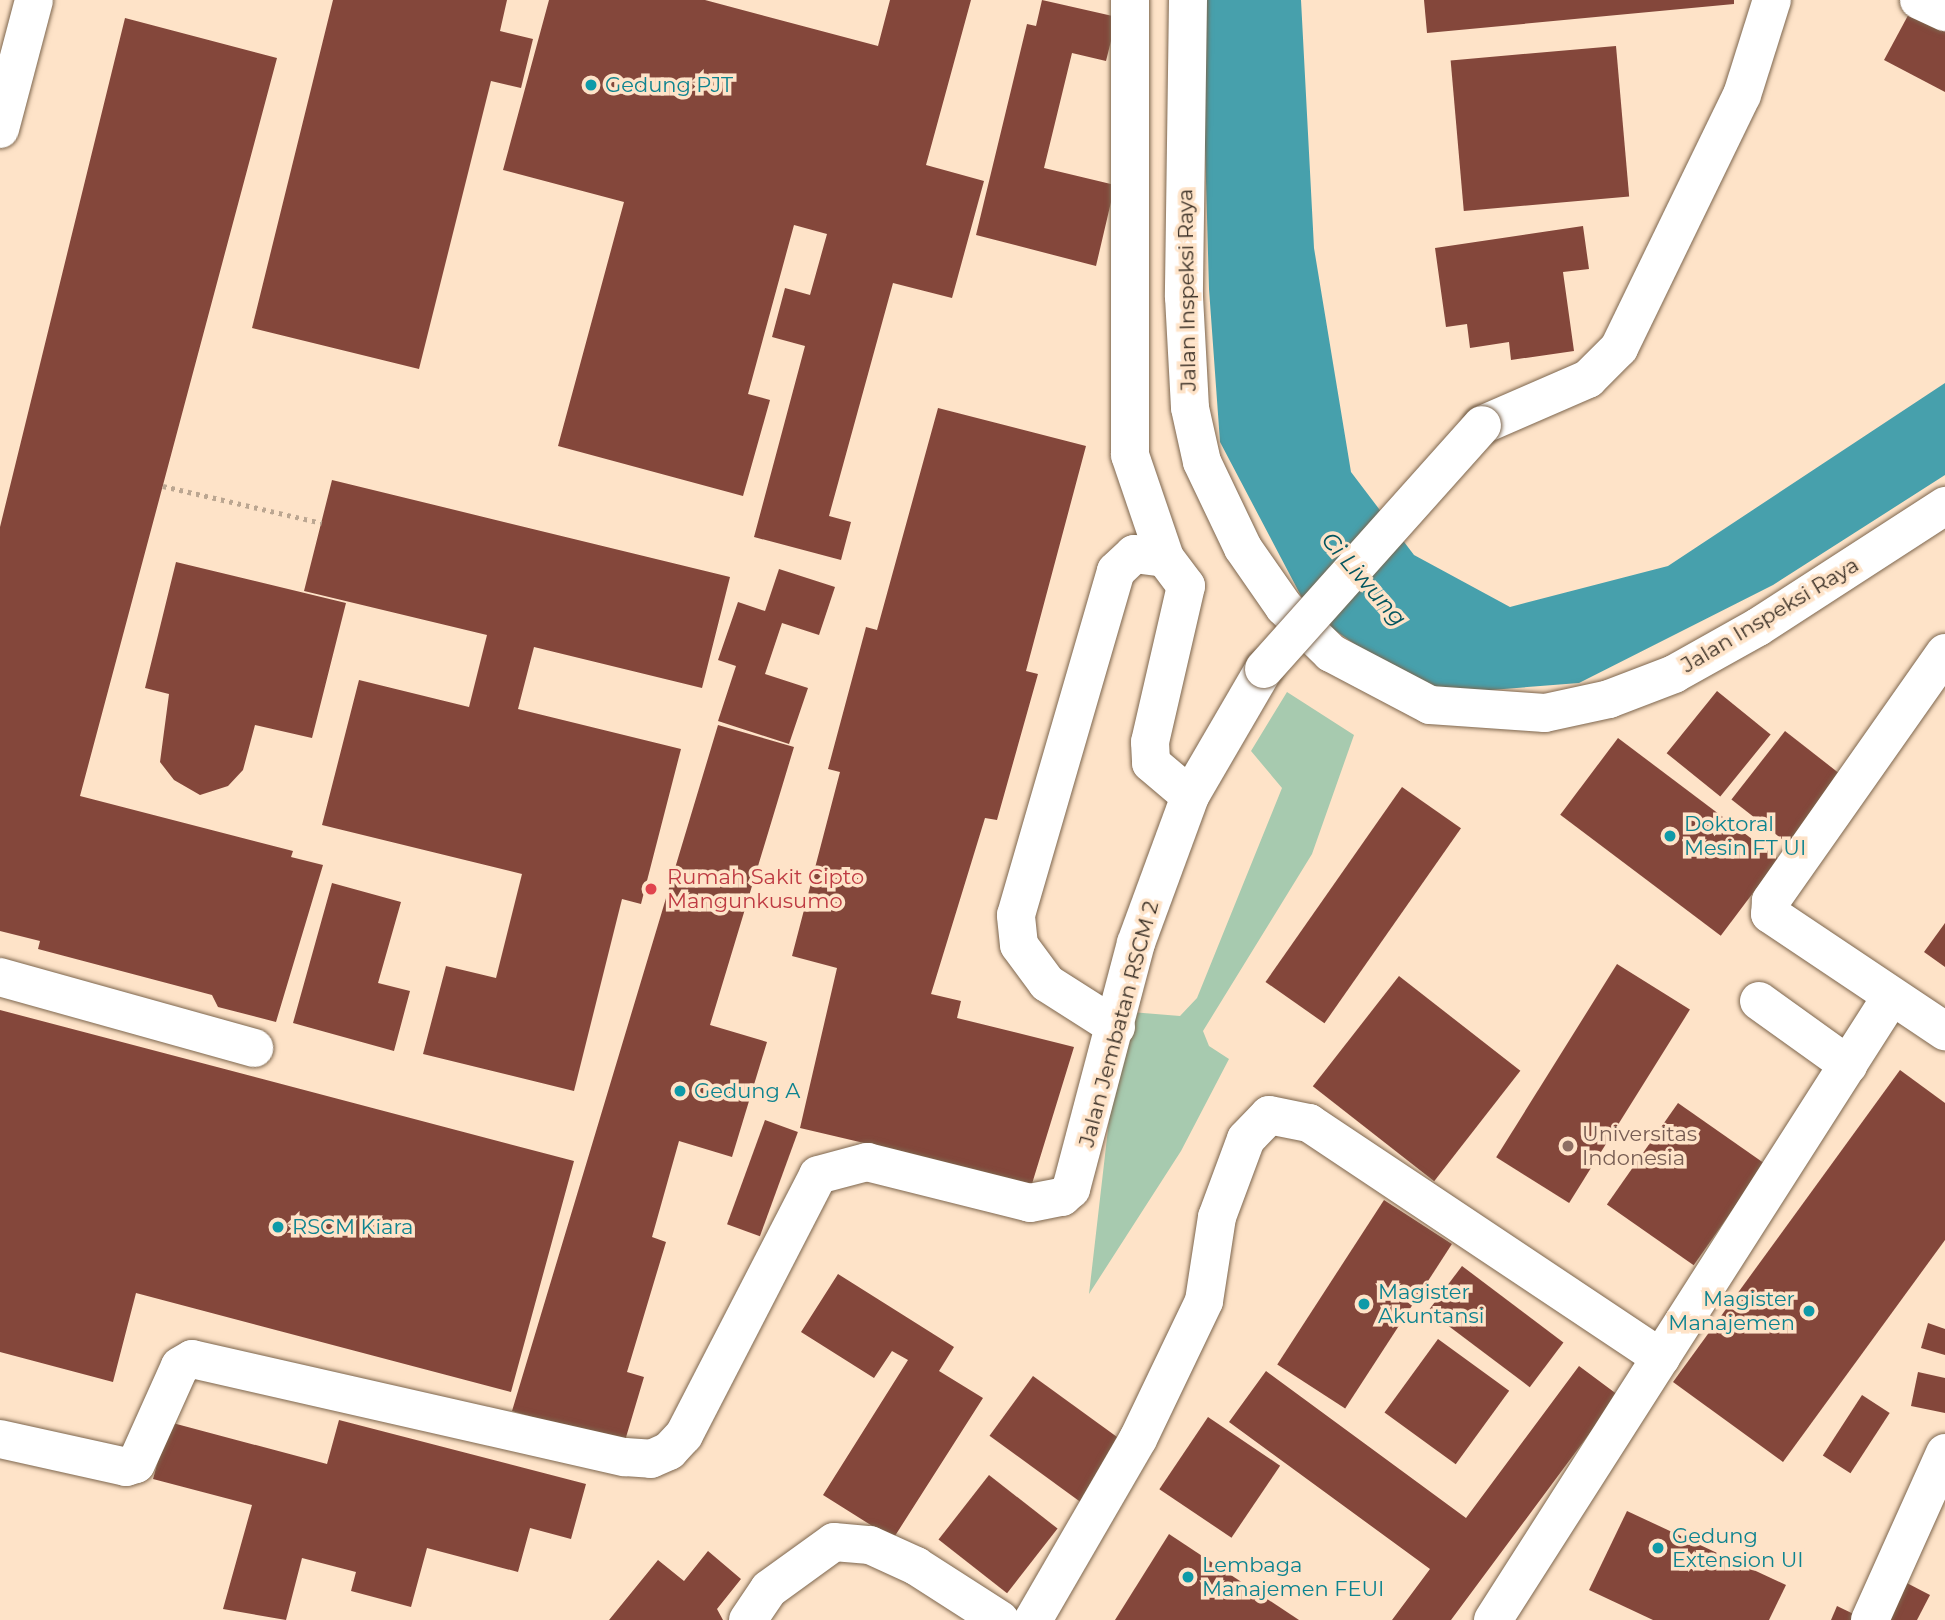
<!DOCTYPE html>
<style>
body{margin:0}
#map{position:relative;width:1945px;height:1620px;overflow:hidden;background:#fee3c8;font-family:Montserrat,sans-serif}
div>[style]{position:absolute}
.green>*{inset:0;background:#a7caaf}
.water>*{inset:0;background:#47a0ac}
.building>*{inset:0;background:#84473b;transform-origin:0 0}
.path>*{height:4.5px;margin-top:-2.25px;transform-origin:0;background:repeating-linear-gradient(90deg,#bba691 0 3.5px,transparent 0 8.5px)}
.roads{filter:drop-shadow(0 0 2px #7d664e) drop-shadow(0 0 2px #7d664e)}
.minor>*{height:38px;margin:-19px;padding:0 19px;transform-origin:19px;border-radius:19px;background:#fff}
.bridges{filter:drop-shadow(0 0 2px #7d664e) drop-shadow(0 0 2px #7d664e)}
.minor-bridge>*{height:38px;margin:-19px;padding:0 19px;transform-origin:19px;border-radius:19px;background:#fff}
.dots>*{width:19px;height:19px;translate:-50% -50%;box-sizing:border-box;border:4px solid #fee3c8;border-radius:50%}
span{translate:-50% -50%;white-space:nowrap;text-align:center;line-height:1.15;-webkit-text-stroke:7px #fee3c8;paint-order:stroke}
.culture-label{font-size:21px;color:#0d838f}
.left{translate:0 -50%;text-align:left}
.right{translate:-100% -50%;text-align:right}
.street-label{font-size:21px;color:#3b3026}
.health-label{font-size:21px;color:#be3a42}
.education-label{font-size:21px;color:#785e54}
.water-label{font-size:23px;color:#03555e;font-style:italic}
</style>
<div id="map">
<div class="green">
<div style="clip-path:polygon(1287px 692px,1354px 735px,1312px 854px,1203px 1031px,1209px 1046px,1229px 1059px,1181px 1151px,1089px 1294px,1111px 1103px,1131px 1012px,1180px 1016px,1197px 998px,1282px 788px,1251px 751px)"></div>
</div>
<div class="water">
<div style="clip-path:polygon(1201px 0,1301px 0,1314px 248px,1351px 472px,1414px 555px,1510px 607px,1668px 566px,1945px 383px,1945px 475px,1773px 585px,1579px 683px,1428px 695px,1310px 613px,1220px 442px,1209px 289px)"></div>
</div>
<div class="building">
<div style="clip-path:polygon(333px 0,507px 0,500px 31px,533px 39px,521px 88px,491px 81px,419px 369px,252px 328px)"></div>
<div style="clip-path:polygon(549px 0,705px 0,878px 46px,890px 0,971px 0,926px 165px,984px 181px,952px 298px,893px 283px,829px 516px,851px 522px,841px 560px,754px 537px,805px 346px,772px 337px,785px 288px,810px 295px,827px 234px,794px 225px,748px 394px,770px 400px,743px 496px,558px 446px,624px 202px,503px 170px)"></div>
<div style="clip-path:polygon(1042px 0,1117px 17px,1106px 61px,1072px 53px,1044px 168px,1115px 185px,1096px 266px,976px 235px,1027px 24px,1036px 26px)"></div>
<div style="clip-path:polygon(1424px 0,1734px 0,1734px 4px,1427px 33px)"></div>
<div style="clip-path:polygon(1912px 8px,1945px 25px,1945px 92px,1884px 60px)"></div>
<div style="clip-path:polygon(125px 18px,277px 58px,80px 796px,293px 851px,291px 857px,323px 865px,276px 1022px,218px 1007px,212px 995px,38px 949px,40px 941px,0 931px,0 527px)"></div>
<div style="left:1616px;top:46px;width:151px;height:166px;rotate:85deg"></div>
<div style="clip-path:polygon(1583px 226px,1589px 269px,1563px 272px,1574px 351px,1511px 360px,1509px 342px,1470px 348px,1467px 324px,1446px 327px,1435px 248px)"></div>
<div style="clip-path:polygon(938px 408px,1086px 446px,1026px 671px,1038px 674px,997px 820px,985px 818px,931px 994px,961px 1001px,957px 1018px,1074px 1047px,1031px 1187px,862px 1157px,864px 1143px,800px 1128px,837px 968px,792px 956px,840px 772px,828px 769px,866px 627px,877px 630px)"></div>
<div style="clip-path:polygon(332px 480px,730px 577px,702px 688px,534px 647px,518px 709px,681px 749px,641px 904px,622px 899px,574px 1091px,423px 1054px,446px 966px,496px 978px,522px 874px,322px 825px,359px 680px,469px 707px,487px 635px,304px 591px)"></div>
<div style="clip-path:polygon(176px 562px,346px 603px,312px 738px,255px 725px,243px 770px,228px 786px,200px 795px,174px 780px,160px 762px,169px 694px,145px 688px)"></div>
<div style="clip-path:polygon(779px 569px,835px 587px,819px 635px,782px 623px,765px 674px,808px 688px,789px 744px,718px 721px,736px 666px,718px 660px,738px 602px,765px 611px)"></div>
<div style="left:1717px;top:691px;width:69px;height:80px;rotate:39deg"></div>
<div style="clip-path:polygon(718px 725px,794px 747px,710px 1025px,767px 1042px,732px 1157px,679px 1141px,652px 1237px,666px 1242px,627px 1372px,644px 1377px,624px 1444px,512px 1411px)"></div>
<div style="left:1785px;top:731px;width:77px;height:87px;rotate:38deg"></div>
<div style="left:1618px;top:738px;width:201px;height:96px;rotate:37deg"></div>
<div style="left:1402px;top:787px;width:72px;height:238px;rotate:35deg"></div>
<div style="clip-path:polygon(332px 883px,401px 902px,378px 983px,410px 991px,394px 1051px,293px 1023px)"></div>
<div style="clip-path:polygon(1945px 923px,1945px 967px,1924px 952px)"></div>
<div style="left:1617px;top:964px;width:86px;height:228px;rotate:32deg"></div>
<div style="left:1399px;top:976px;width:154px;height:140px;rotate:38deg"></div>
<div style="clip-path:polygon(0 1010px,574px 1161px,511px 1392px,136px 1293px,113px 1382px,0 1352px)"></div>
<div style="clip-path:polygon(1900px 1070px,1945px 1103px,1945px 1240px,1783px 1462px,1673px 1382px)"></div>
<div style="left:1678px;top:1103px;width:106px;height:124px;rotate:35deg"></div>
<div style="left:765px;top:1120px;width:35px;height:111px;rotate:20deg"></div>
<div style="left:1384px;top:1200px;width:81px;height:196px;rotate:33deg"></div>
<div style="left:1462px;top:1266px;width:127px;height:56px;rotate:37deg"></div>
<div style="clip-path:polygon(838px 1274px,954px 1347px,939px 1371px,983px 1398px,893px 1539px,823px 1495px,908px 1360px,892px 1351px,874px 1378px,801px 1332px)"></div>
<div style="clip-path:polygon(1928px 1323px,1945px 1329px,1945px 1355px,1921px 1348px)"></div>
<div style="left:1438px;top:1339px;width:88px;height:91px;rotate:36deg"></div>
<div style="clip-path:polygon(1579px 1366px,1618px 1395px,1451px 1620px,1392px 1620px,1430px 1569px,1229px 1422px,1266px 1371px,1466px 1518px)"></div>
<div style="clip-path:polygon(1918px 1372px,1945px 1378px,1945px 1413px,1911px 1406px)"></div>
<div style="left:1033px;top:1376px;width:115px;height:74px;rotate:36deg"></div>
<div style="left:1862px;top:1395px;width:33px;height:72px;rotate:33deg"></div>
<div style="left:1208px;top:1417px;width:87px;height:87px;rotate:34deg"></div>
<div style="clip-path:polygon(339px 1420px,586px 1484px,571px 1539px,530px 1528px,518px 1572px,427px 1548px,411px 1607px,351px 1591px,356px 1572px,302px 1558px,286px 1620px,223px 1609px,252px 1505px,153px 1479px,169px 1422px,327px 1464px)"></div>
<div style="left:989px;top:1475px;width:87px;height:82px;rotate:38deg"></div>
<div style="clip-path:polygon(1627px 1511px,1786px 1585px,1769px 1620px,1653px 1620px,1589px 1590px)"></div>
<div style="clip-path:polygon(1169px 1534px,1299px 1620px,1115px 1620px)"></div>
<div style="clip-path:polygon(708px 1551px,741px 1579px,717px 1609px,723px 1620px,609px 1620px,658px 1560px,684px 1581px)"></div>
<div style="clip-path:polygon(1901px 1580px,1930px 1595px,1917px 1620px,1880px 1620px)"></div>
<div style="clip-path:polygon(1837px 1606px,1866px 1620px,1831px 1620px)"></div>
</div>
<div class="path">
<div style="left:163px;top:486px;width:163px;rotate:13.1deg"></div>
</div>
<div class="roads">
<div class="minor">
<div style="left:1130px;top:0;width:455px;rotate:90deg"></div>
<div style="left:1130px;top:455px;width:109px;rotate:71.2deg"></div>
<div style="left:1188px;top:0;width:297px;rotate:90.8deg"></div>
<div style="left:1184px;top:297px;width:111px;rotate:86.9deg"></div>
<div style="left:1190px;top:408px;width:55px;rotate:77.5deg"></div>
<div style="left:1202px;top:462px;width:95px;rotate:64.5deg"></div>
<div style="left:1243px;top:548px;width:72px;rotate:55.2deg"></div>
<div style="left:1284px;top:607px;width:66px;rotate:44.4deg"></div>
<div style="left:1331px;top:653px;width:112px;rotate:27.7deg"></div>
<div style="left:1430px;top:705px;width:115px;rotate:4deg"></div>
<div style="left:1545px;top:713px;width:66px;rotate:-12.3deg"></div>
<div style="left:1609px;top:699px;width:70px;rotate:-21deg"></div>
<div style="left:1674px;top:674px;width:96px;rotate:-29.2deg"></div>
<div style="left:1758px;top:627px;width:223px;rotate:-32.9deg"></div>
<div style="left:1919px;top:0;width:29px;rotate:25deg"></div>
<div style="left:0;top:129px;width:133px;rotate:-75.2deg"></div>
<div style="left:1482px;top:425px;width:116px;rotate:-23.5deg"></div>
<div style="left:1588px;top:379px;width:44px;rotate:-45deg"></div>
<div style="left:1619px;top:348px;width:281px;rotate:-64.1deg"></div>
<div style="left:1742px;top:95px;width:100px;rotate:-72.5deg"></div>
<div style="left:1945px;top:653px;width:303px;rotate:125.1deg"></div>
<div style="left:1771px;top:901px;width:13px;rotate:94deg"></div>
<div style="left:1770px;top:914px;width:211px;rotate:33.8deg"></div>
<div style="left:0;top:977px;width:264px;rotate:15.6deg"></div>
<div style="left:1759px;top:1001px;width:110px;rotate:35.7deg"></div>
<div style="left:1116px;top:1027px;width:82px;rotate:-147.5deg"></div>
<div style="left:1047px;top:983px;width:47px;rotate:-126.4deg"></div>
<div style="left:1019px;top:945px;width:30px;rotate:-96deg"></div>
<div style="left:1016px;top:915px;width:358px;rotate:-73.8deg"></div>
<div style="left:1116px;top:571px;width:25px;rotate:-43deg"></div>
<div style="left:1134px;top:554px;width:31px;rotate:7deg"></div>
<div style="left:1165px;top:558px;width:35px;rotate:53deg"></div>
<div style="left:1186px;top:586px;width:160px;rotate:103deg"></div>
<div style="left:1150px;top:742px;width:21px;rotate:87deg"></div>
<div style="left:1151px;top:763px;width:51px;rotate:40.2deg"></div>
<div style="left:0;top:1439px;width:129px;rotate:12.5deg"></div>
<div style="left:126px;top:1467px;width:10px;rotate:-17deg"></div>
<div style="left:136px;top:1464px;width:107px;rotate:-65.8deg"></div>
<div style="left:180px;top:1366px;width:14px;rotate:-30deg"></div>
<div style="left:192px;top:1359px;width:444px;rotate:12.8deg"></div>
<div style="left:625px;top:1457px;width:26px;rotate:4deg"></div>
<div style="left:651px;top:1459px;width:20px;rotate:-24deg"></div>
<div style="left:669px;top:1451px;width:22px;rotate:-47deg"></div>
<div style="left:684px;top:1435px;width:292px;rotate:-62.7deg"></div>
<div style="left:818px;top:1175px;width:51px;rotate:-14.9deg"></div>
<div style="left:867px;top:1162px;width:168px;rotate:14.1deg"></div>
<div style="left:1030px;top:1203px;width:33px;rotate:-11deg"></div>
<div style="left:1062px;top:1197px;width:12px;rotate:-42deg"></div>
<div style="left:1071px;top:1189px;width:254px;rotate:-75.2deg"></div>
<div style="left:1136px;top:943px;width:157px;rotate:-69.8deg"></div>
<div style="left:1190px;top:796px;width:147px;rotate:-59.8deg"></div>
<div style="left:748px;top:1620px;width:37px;rotate:-56deg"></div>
<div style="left:769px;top:1589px;width:80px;rotate:-35.9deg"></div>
<div style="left:834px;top:1542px;width:36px;rotate:5deg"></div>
<div style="left:870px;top:1545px;width:51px;rotate:24.5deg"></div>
<div style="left:916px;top:1566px;width:100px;rotate:32.7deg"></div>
<div style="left:1033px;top:1620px;width:209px;rotate:-59.9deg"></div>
<div style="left:1138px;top:1439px;width:153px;rotate:-64.4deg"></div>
<div style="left:1204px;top:1301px;width:85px;rotate:-81.2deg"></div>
<div style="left:1217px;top:1217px;width:83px;rotate:-69.6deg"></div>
<div style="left:1246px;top:1139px;width:33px;rotate:-46deg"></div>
<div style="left:1269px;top:1115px;width:41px;rotate:11.3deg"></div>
<div style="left:1309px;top:1123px;width:423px;rotate:33.7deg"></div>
<div style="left:1493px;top:1620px;width:739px;rotate:-57.43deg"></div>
<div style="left:1870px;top:1620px;width:183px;rotate:-65.8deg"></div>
</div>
</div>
<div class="bridges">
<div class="minor-bridge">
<div style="left:1264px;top:669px;width:327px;rotate:-48.2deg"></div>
</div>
</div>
<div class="dots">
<div style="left:591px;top:85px;background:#0f9aa8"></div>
<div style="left:1670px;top:836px;background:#0f9aa8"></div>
<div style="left:651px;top:889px;background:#e0444e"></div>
<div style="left:680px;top:1091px;background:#0f9aa8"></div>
<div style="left:1568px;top:1146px;background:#8d6e63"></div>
<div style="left:278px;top:1227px;background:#0f9aa8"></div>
<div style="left:1364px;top:1304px;background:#0f9aa8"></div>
<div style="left:1809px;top:1311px;background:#0f9aa8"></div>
<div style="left:1658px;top:1548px;background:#0f9aa8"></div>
<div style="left:1188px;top:1577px;background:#0f9aa8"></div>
</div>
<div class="culture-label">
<span class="left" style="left:605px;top:85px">Gedung PJT</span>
<span class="left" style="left:1684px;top:836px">Doktoral<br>Mesin FT UI</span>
<span class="left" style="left:694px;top:1091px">Gedung A</span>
<span class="left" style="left:292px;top:1227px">RSCM Kiara</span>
<span class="left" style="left:1378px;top:1304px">Magister<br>Akuntansi</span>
<span class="right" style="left:1795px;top:1311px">Magister<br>Manajemen</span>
<span class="left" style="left:1672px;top:1548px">Gedung<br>Extension UI</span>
<span class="left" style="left:1202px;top:1577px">Lembaga<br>Manajemen FEUI</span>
</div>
<div class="street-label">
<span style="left:1187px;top:290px;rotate:-91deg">Jalan Inspeksi Raya</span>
<span style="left:1770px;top:615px;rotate:-31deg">Jalan Inspeksi Raya</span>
<span style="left:1119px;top:1024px;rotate:-75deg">Jalan Jembatan RSCM 2</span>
</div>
<div class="health-label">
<span class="left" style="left:667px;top:889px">Rumah Sakit Cipto<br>Mangunkusumo</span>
</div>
<div class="education-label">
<span class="left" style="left:1582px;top:1146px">Universitas<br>Indonesia</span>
</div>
<div class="water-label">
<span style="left:1364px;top:579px;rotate:49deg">Ci Liwung</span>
</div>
</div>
